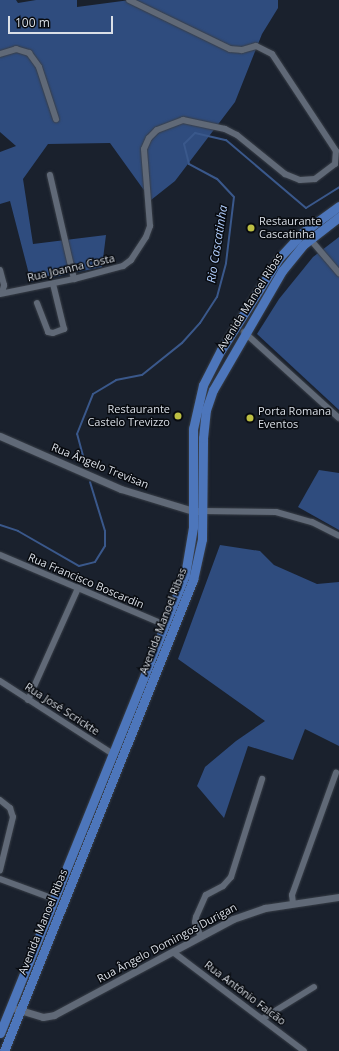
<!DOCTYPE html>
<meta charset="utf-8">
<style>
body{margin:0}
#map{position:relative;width:339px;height:1051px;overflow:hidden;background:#1a212d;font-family:"Open Sans",sans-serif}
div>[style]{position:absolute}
.forest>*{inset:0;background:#2f4c7e}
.stream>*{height:2px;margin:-1px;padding:0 1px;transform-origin:1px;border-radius:1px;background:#3a588b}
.roads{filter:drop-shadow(0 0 1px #383e47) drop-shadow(0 0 1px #383e47)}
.minor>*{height:6px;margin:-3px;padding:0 3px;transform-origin:3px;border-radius:3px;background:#606977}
.tertiary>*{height:7px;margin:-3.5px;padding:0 3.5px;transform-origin:3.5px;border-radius:3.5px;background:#606977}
.primary>*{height:9px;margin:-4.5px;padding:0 4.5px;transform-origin:4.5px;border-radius:4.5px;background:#4d76bb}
.dots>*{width:11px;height:11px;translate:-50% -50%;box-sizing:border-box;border:2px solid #080b10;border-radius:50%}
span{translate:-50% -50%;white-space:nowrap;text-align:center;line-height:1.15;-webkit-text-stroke:3px #080b10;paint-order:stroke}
.poi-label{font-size:11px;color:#dadfe7}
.left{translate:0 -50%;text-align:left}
.right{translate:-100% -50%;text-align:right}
.street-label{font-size:11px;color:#dadfe7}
.water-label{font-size:12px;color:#b2cffe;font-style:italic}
.scale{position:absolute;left:8px;top:16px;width:105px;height:18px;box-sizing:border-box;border:2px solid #dadfe7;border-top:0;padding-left:5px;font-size:12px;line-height:14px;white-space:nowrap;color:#dadfe7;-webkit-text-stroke:3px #080b10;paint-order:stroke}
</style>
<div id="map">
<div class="forest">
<div style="clip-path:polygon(0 0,16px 0,18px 3px,36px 0,77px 0,77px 7px,130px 0,278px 0,278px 8px,262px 34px,235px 102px,175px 181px,151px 200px,110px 143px,48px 144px,23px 179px,33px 244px,106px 235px,102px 267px,31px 282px,10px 201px,0 204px,0 152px,16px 146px,0 132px)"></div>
<div style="clip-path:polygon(339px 237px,339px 410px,257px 334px,279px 299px,313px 257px)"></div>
<div style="clip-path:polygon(319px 470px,339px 473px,339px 530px,298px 507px)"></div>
<div style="clip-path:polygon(220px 545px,260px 551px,274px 565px,317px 584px,339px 582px,339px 746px,305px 729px,293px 760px,248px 746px,224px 818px,197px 786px,205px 767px,236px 741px,265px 721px,178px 659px)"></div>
</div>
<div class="stream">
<div style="left:86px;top:467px;width:34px;rotate:-105deg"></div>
<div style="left:77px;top:434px;width:43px;rotate:-68.2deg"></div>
<div style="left:93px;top:394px;width:27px;rotate:-31deg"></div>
<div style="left:116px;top:380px;width:26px;rotate:-11deg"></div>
<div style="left:142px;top:375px;width:51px;rotate:-38.7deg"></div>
<div style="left:182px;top:343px;width:27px;rotate:-48deg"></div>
<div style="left:200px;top:323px;width:31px;rotate:-57deg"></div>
<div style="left:217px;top:297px;width:35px;rotate:-75deg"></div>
<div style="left:226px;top:263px;width:66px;rotate:-83.1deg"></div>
<div style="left:234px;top:197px;width:25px;rotate:-133deg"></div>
<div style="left:217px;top:179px;width:32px;rotate:-152deg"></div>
<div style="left:189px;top:164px;width:21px;rotate:-104deg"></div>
<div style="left:184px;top:144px;width:16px;rotate:-45deg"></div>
<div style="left:195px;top:133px;width:32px;rotate:13deg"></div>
<div style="left:226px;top:140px;width:105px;rotate:40.4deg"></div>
<div style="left:306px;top:208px;width:39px;rotate:-32deg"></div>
<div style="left:0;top:525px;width:19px;rotate:18deg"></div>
<div style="left:18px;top:531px;width:70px;rotate:29.8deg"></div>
<div style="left:79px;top:566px;width:16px;rotate:-14deg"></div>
<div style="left:95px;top:562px;width:19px;rotate:-58deg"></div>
<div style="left:105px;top:546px;width:15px;rotate:-90deg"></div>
<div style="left:105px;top:531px;width:51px;rotate:-107deg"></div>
</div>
<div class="roads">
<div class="minor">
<div style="left:0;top:54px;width:17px;rotate:-17deg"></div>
<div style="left:16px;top:49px;width:14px;rotate:17deg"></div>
<div style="left:29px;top:53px;width:17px;rotate:54deg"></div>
<div style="left:39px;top:67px;width:55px;rotate:71.9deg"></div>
<div style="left:50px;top:175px;width:107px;rotate:77deg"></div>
<div style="left:310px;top:239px;width:45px;rotate:49.5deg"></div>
<div style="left:0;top:270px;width:16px;rotate:75deg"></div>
<div style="left:4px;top:285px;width:8px;rotate:104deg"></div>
<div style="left:0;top:294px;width:76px;rotate:-11.5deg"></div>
<div style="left:74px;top:279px;width:51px;rotate:-14.9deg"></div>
<div style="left:123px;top:266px;width:10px;rotate:-37deg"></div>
<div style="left:131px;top:260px;width:27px;rotate:-57deg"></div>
<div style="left:146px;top:237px;width:12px;rotate:-70deg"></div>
<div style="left:150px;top:226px;width:77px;rotate:-94.5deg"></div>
<div style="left:144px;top:149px;width:12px;rotate:-66deg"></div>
<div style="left:149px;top:138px;width:11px;rotate:-45deg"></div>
<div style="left:157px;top:130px;width:28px;rotate:-21deg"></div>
<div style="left:183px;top:120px;width:43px;rotate:12.1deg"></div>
<div style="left:225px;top:129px;width:13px;rotate:27deg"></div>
<div style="left:237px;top:135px;width:62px;rotate:39.1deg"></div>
<div style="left:285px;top:174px;width:16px;rotate:22deg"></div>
<div style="left:300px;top:180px;width:15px;rotate:-4deg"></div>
<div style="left:315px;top:179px;width:25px;rotate:-37deg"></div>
<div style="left:335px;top:164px;width:13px;rotate:-86deg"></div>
<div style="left:336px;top:151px;width:116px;rotate:-123.4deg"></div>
<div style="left:272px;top:54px;width:18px;rotate:-153deg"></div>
<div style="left:256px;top:46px;width:15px;rotate:164deg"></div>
<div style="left:242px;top:50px;width:12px;rotate:-175deg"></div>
<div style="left:230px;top:49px;width:112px;rotate:-154.1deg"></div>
<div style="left:37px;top:303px;width:31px;rotate:69deg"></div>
<div style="left:48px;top:332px;width:5px;rotate:11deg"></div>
<div style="left:53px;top:333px;width:12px;rotate:-20deg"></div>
<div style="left:64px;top:329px;width:46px;rotate:-103.7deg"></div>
<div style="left:244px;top:332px;width:128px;rotate:42.2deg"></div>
<div style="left:203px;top:511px;width:73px;rotate:0.8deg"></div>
<div style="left:276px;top:512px;width:37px;rotate:16deg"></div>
<div style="left:312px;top:522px;width:30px;rotate:27deg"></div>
<div style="left:0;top:555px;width:179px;rotate:23deg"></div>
<div style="left:0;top:681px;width:135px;rotate:32.9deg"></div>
<div style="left:28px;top:700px;width:123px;rotate:-65.9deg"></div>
<div style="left:0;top:800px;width:13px;rotate:39deg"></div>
<div style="left:10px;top:808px;width:9px;rotate:72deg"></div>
<div style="left:13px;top:817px;width:55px;rotate:103.8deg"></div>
<div style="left:0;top:879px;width:58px;rotate:20.3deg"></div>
<div style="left:293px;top:903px;width:8px;rotate:-97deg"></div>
<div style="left:292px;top:895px;width:130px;rotate:-70.2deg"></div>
<div style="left:201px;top:937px;width:16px;rotate:-112deg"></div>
<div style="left:195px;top:922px;width:5px;rotate:-79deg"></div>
<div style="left:196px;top:917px;width:24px;rotate:-66deg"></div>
<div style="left:206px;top:895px;width:19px;rotate:-28deg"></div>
<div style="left:223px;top:886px;width:12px;rotate:-48deg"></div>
<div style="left:231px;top:877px;width:103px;rotate:-72.4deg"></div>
<div style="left:173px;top:952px;width:164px;rotate:37.1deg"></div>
<div style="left:262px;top:1019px;width:61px;rotate:-31.6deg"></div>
</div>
<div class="tertiary">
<div style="left:0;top:436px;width:132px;rotate:23.7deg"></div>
<div style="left:121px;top:489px;width:75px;rotate:17deg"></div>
<div style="left:193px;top:511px;width:10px"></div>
<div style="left:10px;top:1007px;width:34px;rotate:17deg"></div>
<div style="left:43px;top:1017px;width:11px;rotate:-10deg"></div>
<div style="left:54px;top:1015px;width:203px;rotate:-28.2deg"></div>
<div style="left:233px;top:919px;width:34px;rotate:-19deg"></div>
<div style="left:265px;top:908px;width:75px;rotate:-8.5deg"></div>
</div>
<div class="primary">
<div style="left:0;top:1033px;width:494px;rotate:-68deg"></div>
<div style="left:185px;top:575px;width:49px;rotate:-80.5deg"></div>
<div style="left:193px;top:527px;width:98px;rotate:-90deg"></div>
<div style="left:193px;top:429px;width:45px;rotate:-77.2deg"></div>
<div style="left:203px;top:385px;width:39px;rotate:-63deg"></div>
<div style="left:221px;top:350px;width:109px;rotate:-57.8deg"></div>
<div style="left:279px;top:258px;width:34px;rotate:-47deg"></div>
<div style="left:302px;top:233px;width:46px;rotate:-36.1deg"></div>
<div style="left:4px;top:1051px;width:508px;rotate:-68.14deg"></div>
<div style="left:193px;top:580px;width:42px;rotate:-77.6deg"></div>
<div style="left:202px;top:539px;width:101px;rotate:-89.4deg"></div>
<div style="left:203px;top:438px;width:28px;rotate:-84deg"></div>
<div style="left:206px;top:410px;width:21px;rotate:-71deg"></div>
<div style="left:213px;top:390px;width:138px;rotate:-59.9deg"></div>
<div style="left:282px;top:271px;width:33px;rotate:-51deg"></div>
<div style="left:303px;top:245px;width:46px;rotate:-37.9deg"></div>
</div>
</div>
<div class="dots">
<div style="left:251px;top:228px;background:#bdbf43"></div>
<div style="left:178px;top:416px;background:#bdbf43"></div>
<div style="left:250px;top:418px;background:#bdbf43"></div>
</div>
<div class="poi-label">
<span class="left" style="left:259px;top:228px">Restaurante<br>Cascatinha</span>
<span class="right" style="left:170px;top:416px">Restaurante<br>Castelo Trevizzo</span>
<span class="left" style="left:258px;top:418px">Porta Romana<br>Eventos</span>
</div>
<div class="street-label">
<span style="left:71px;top:268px;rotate:-13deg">Rua Joanna Costa</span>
<span style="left:250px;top:302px;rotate:-58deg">Avenida Manoel Ribas</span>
<span style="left:100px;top:466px;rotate:22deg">Rua Ângelo Trevisan</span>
<span style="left:86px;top:581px;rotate:23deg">Rua Francisco Boscardin</span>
<span style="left:163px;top:621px;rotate:-69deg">Avenida Manoel Ribas</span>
<span style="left:62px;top:709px;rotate:33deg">Rua José Scrickte</span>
<span style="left:43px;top:922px;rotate:-68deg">Avenida Manoel Ribas</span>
<span style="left:167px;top:943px;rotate:-28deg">Rua Ângelo Domingos Durigan</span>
<span style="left:245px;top:993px;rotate:37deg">Rua Antônio Falcão</span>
</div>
<div class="water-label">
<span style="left:217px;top:244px;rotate:-81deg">Rio Cascatinha</span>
</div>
<div class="scale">100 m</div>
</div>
